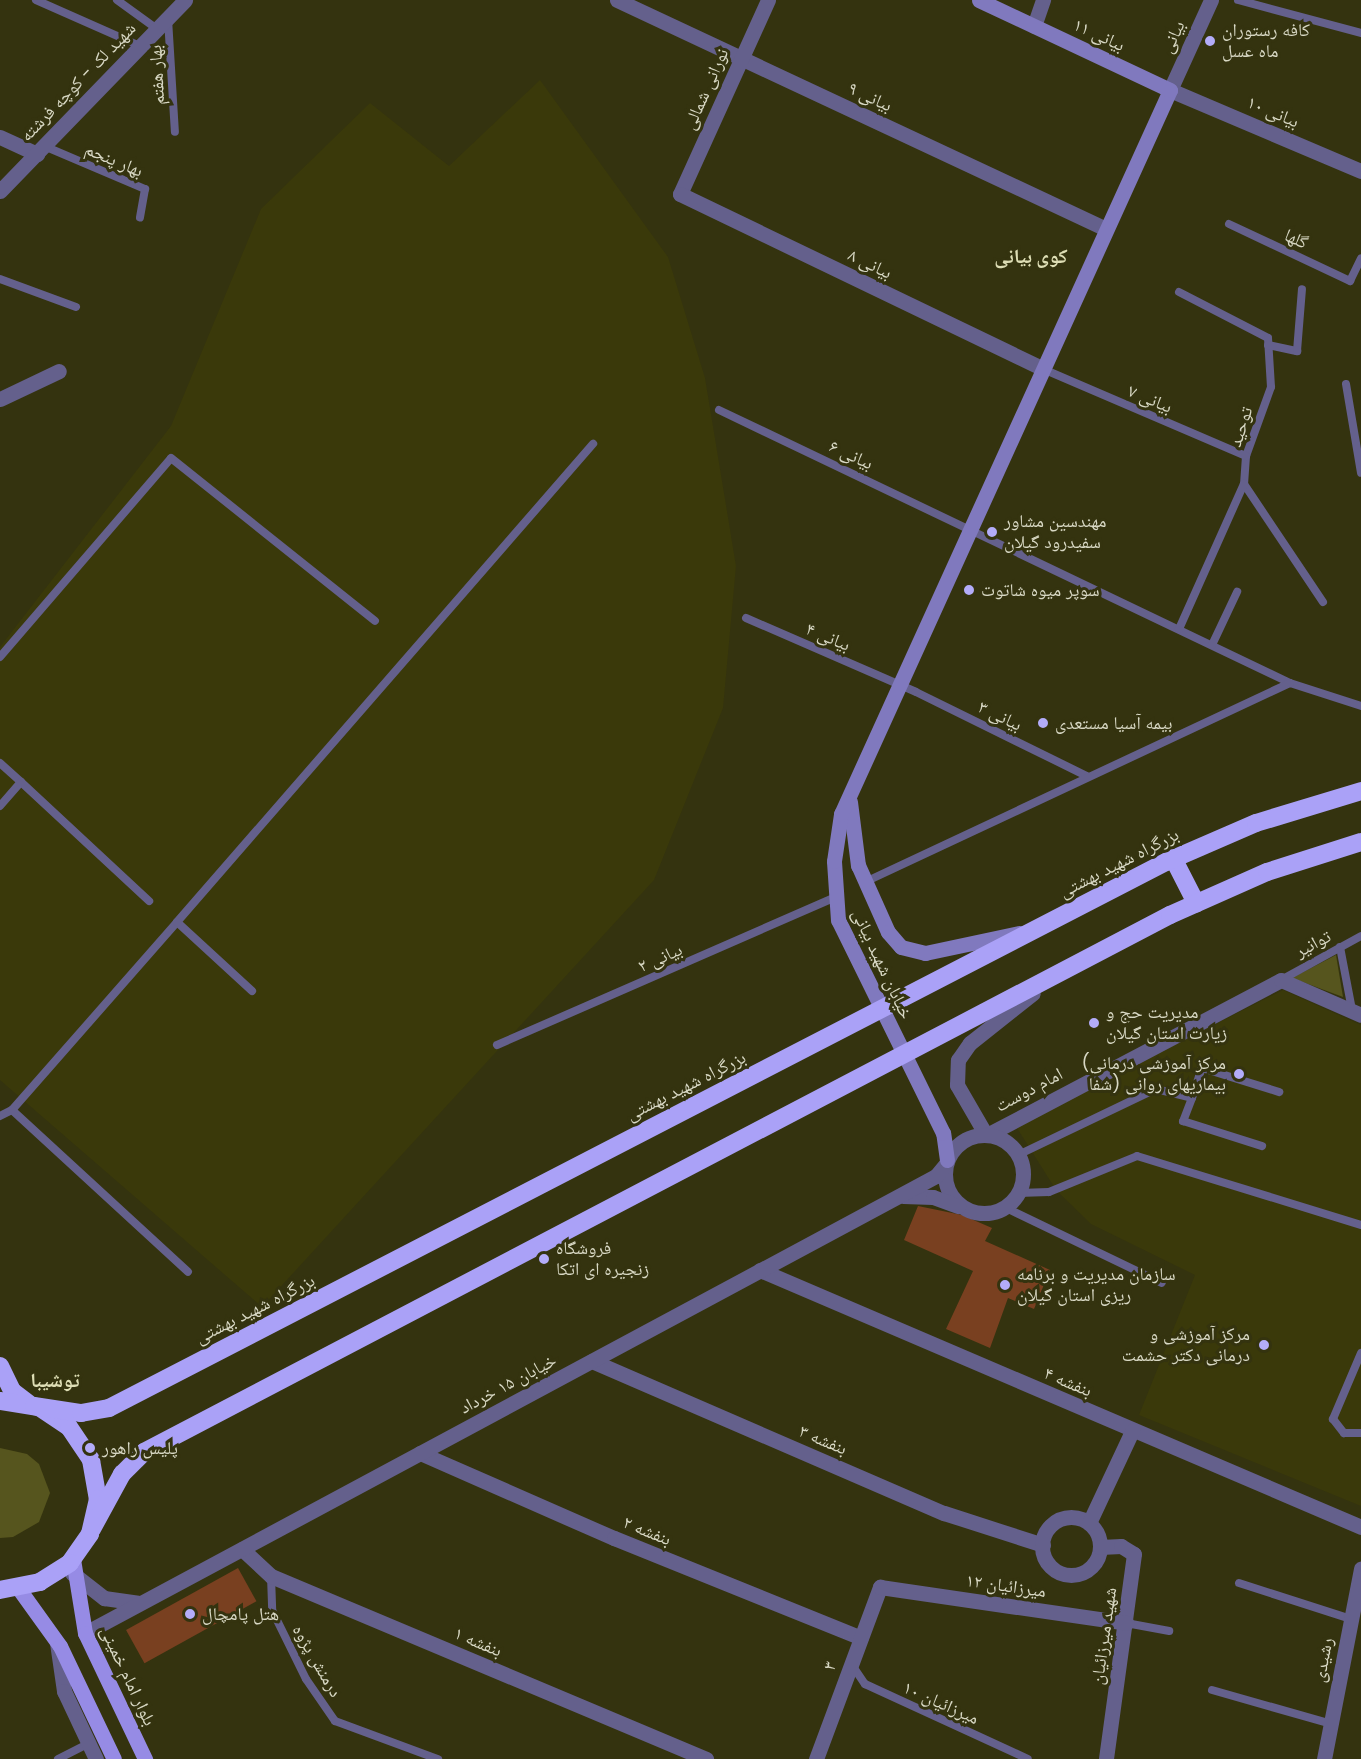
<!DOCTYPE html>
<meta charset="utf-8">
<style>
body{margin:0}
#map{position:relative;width:1361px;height:1759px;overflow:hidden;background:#34330f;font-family:Poppins,"Noto Naskh Arabic",sans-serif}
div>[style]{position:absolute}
.built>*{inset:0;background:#3a390a}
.green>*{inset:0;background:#56551e}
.building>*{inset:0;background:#794020;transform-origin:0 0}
.lane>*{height:8px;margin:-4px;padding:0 4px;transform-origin:4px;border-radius:4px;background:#64608c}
.street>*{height:15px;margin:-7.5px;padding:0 7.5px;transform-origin:7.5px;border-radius:7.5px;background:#64608c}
.street>.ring{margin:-7.5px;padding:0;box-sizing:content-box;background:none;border:15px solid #64608c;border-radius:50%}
.secondary>*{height:15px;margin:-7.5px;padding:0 7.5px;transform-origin:7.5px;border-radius:7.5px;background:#8079be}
.primary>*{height:15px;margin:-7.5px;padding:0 7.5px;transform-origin:7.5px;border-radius:7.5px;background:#968be5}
.highway>*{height:18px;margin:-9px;padding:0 9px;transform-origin:9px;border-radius:9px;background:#aaa1f7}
.dots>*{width:16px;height:16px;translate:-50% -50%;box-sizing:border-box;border:3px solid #34330f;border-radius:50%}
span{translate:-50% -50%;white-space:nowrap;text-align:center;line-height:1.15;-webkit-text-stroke:6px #34330f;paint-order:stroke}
.poi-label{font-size:18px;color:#d8d8c4}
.left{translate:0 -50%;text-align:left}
.right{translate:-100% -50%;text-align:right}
.street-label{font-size:18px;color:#d8d8c4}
.neighbourhood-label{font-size:20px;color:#dedeb5;font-weight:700}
</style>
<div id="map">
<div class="built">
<div style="clip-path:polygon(540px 80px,668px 257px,705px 378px,736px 566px,723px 708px,654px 880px,262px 1307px,0 1080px,0 647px,171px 426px,261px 209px,370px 103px,449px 166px)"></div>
<div style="clip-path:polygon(1283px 990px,1361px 1025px,1361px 1506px,1139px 1415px,1195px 1275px,1091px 1224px,1056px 1190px,1015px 1125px)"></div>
</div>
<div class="green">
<div style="clip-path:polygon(1336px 955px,1343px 997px,1292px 978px)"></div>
<div style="clip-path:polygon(0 1448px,27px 1454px,39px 1464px,50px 1493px,39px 1522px,13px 1537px,0 1538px)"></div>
</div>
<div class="building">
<div style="clip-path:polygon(918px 1206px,962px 1215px,992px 1228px,985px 1241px,1050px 1270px,1034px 1309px,1008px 1298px,990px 1348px,946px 1329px,973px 1271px,904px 1240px)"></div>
<div style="left:238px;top:1568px;width:38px;height:128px;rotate:61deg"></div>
</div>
<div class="lane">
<div style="left:36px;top:0;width:114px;rotate:23.9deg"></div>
<div style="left:117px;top:0;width:49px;rotate:35.9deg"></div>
<div style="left:1238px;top:0;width:127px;rotate:15deg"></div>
<div style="left:168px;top:19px;width:113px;rotate:86.5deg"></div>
<div style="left:44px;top:146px;width:110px;rotate:23.1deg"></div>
<div style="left:145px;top:189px;width:29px;rotate:100deg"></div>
<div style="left:1229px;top:224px;width:134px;rotate:25.2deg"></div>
<div style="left:1350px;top:281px;width:25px;rotate:-64deg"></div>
<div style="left:0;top:279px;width:81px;rotate:20.2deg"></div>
<div style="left:1179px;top:292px;width:100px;rotate:27.3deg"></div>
<div style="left:1268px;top:338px;width:49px;rotate:86.5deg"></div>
<div style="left:1271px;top:387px;width:73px;rotate:109.9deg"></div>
<div style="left:1246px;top:456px;width:28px;rotate:94deg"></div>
<div style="left:1244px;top:484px;width:142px;rotate:56.2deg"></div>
<div style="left:1268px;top:345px;width:30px;rotate:12deg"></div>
<div style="left:1297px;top:351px;width:62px;rotate:-85.4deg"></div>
<div style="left:1043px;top:369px;width:221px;rotate:23.2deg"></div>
<div style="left:1346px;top:384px;width:90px;rotate:80.4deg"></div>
<div style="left:719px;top:410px;width:633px;rotate:25.55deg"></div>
<div style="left:1290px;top:683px;width:75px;rotate:17.9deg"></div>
<div style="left:746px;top:618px;width:185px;rotate:23.5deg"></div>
<div style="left:916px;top:692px;width:191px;rotate:26.2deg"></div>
<div style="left:1179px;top:629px;width:159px;rotate:-65.9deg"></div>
<div style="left:1212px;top:645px;width:59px;rotate:-64.7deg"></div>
<div style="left:0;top:657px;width:262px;rotate:-49.3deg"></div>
<div style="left:171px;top:458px;width:261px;rotate:38.6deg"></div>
<div style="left:0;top:763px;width:28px;rotate:42deg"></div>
<div style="left:0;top:806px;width:32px;rotate:-49deg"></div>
<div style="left:21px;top:782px;width:175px;rotate:42.9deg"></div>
<div style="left:865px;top:882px;width:469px;rotate:-25.1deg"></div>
<div style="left:177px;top:922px;width:634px;rotate:-48.97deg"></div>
<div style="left:1340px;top:947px;width:64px;rotate:79.2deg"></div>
<div style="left:1281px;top:980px;width:91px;rotate:-28.8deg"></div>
<div style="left:497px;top:1045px;width:369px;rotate:-23.6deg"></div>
<div style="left:1192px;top:1098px;width:25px;rotate:111deg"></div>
<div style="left:1183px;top:1121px;width:83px;rotate:17.6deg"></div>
<div style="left:12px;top:1110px;width:250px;rotate:-48.7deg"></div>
<div style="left:177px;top:922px;width:102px;rotate:42.6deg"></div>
<div style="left:0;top:1116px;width:13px;rotate:-27deg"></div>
<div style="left:12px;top:1110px;width:239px;rotate:42.6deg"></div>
<div style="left:1018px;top:1155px;width:153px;rotate:-25.6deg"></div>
<div style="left:1156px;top:1089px;width:37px;rotate:14deg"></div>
<div style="left:1192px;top:1098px;width:32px;rotate:-72deg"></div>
<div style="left:1202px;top:1068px;width:81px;rotate:17.3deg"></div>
<div style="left:1018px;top:1193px;width:31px;rotate:-2deg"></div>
<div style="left:1049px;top:1192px;width:95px;rotate:-22.2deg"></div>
<div style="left:1137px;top:1156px;width:234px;rotate:17.1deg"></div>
<div style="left:1004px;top:1207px;width:175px;rotate:25.7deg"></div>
<div style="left:1361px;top:1353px;width:72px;rotate:113deg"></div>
<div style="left:1333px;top:1419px;width:18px;rotate:52deg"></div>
<div style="left:1344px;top:1433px;width:17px"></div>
<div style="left:271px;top:1576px;width:34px;rotate:88deg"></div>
<div style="left:272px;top:1610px;width:77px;rotate:63.8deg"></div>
<div style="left:306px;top:1679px;width:51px;rotate:55.4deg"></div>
<div style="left:335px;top:1721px;width:110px;rotate:20.3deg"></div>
<div style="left:1239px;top:1583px;width:118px;rotate:17.8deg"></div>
<div style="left:1126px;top:1623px;width:44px;rotate:10.5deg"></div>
<div style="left:852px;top:1665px;width:23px;rotate:56deg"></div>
<div style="left:865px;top:1684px;width:179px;rotate:24.7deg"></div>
<div style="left:1212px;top:1690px;width:124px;rotate:15.9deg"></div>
<div style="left:58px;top:1759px;width:37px;rotate:-27deg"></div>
</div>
<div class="street">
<div style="left:617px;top:0;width:540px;rotate:25.09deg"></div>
<div style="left:768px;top:0;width:213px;rotate:114.4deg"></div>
<div style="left:680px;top:194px;width:403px;rotate:25.7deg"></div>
<div style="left:1211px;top:0;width:99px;rotate:114.5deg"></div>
<div style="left:1170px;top:90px;width:207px;rotate:23deg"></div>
<div style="left:1034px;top:26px;width:28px;rotate:-71deg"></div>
<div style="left:0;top:137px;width:41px;rotate:24.7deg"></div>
<div style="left:0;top:191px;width:266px;rotate:-45.9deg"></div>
<div style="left:0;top:399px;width:65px;rotate:-25.4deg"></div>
<div style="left:986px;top:1135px;width:58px;rotate:-120.1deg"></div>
<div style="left:957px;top:1085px;width:25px;rotate:-88deg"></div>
<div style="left:958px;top:1060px;width:21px;rotate:-55deg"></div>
<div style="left:970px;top:1043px;width:80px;rotate:-38.4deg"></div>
<div style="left:987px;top:1135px;width:332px;rotate:-27.8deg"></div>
<div style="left:1281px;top:980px;width:87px;rotate:23.6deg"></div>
<div class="ring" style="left:945px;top:1135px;width:63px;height:63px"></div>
<div style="left:903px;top:1196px;width:30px;rotate:2deg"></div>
<div style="left:933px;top:1197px;width:27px;rotate:20deg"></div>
<div style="left:760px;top:1270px;width:654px;rotate:23.15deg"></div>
<div style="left:592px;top:1361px;width:383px;rotate:23.4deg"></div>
<div style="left:944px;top:1513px;width:104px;rotate:17.9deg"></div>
<div style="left:420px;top:1453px;width:212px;rotate:23.7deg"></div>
<div style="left:614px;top:1538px;width:266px;rotate:22deg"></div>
<div class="ring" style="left:1042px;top:1517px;width:43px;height:43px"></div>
<div style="left:1089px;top:1523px;width:102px;rotate:-64.9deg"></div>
<div style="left:1100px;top:1547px;width:21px;rotate:-3deg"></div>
<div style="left:1121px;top:1546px;width:15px;rotate:32deg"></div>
<div style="left:1134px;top:1554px;width:207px;rotate:97.8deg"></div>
<div style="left:242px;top:1549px;width:40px;rotate:43deg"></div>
<div style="left:271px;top:1576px;width:472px;rotate:22.8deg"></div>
<div style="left:72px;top:1573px;width:41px;rotate:38deg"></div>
<div style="left:104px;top:1598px;width:34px;rotate:8deg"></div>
<div style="left:85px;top:1633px;width:966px;rotate:-28.24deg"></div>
<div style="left:936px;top:1176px;width:14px;rotate:-51deg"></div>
<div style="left:57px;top:1643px;width:49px;rotate:81.7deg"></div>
<div style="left:64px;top:1691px;width:75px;rotate:64.8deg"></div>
<div style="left:816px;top:1759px;width:184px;rotate:-69.6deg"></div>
<div style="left:880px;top:1587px;width:249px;rotate:8.3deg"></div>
<div style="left:1324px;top:1759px;width:194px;rotate:-79deg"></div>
</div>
<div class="secondary">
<div style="left:850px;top:802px;width:64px;rotate:82.8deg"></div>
<div style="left:858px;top:865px;width:73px;rotate:65.9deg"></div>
<div style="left:888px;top:932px;width:20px;rotate:49deg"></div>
<div style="left:901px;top:947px;width:25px;rotate:14deg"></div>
<div style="left:925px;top:953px;width:96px;rotate:-12deg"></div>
<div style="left:947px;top:1160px;width:27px;rotate:-98deg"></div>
<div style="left:943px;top:1133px;width:237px;rotate:-116.2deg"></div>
<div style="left:838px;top:920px;width:59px;rotate:-93.9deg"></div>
<div style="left:834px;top:861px;width:48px;rotate:-81.5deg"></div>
<div style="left:841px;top:814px;width:795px;rotate:-65.56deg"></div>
<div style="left:1170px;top:90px;width:211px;rotate:-154.8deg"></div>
</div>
<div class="primary">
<div style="left:73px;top:1559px;width:75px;rotate:80.8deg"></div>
<div style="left:85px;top:1633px;width:140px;rotate:64.5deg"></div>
<div style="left:19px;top:1589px;width:70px;rotate:54.3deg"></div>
<div style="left:60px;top:1646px;width:125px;rotate:64.5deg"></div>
</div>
<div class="highway">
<div style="left:1173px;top:858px;width:51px;rotate:62.9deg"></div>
<div style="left:0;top:1366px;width:28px;rotate:64deg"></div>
<div style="left:12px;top:1391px;width:21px;rotate:37deg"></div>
<div style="left:0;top:1401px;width:39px;rotate:9deg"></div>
<div style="left:39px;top:1407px;width:36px;rotate:34deg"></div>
<div style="left:69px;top:1427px;width:40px;rotate:56deg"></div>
<div style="left:91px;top:1460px;width:40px;rotate:80deg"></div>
<div style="left:98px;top:1499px;width:36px;rotate:103deg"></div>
<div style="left:90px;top:1534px;width:35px;rotate:125deg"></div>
<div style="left:70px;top:1563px;width:36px;rotate:148deg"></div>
<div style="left:40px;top:1582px;width:41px;rotate:168.7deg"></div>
<div style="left:34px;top:1406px;width:48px;rotate:8.5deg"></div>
<div style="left:81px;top:1413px;width:28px;rotate:-10deg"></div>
<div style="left:109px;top:1408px;width:1190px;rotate:-27.32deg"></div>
<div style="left:1166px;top:862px;width:98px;rotate:-23.4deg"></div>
<div style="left:1256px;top:823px;width:110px;rotate:-16.9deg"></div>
<div style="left:92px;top:1529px;width:63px;rotate:-61.4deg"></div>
<div style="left:122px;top:1474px;width:31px;rotate:-45deg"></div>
<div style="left:144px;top:1452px;width:1158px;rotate:-27.63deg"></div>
<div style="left:1170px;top:915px;width:106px;rotate:-23.9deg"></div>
<div style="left:1267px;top:872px;width:99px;rotate:-17.7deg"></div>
</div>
<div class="dots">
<div style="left:1210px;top:41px;background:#b3acf9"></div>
<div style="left:992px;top:532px;background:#b3acf9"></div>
<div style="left:969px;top:590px;background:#b3acf9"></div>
<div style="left:1043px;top:723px;background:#b3acf9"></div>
<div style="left:1094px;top:1023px;background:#b3acf9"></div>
<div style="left:1239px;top:1074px;background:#b3acf9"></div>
<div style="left:544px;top:1259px;background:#b3acf9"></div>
<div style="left:1005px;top:1285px;background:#b3acf9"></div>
<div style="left:1264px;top:1345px;background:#b3acf9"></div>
<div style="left:90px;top:1448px;background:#b3acf9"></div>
<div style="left:190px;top:1614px;background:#b3acf9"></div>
</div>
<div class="poi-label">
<span class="left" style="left:1222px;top:41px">کافه رستوران<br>ماه عسل</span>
<span class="left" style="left:1004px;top:532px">مهندسین مشاور<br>سفیدرود گیلان</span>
<span class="left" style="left:981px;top:590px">سوپر میوه شاتوت</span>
<span class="left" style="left:1055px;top:723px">بیمه آسیا مستعدی</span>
<span class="left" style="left:1106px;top:1023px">مدیریت حج و<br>زیارت استان گیلان</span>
<span class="right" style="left:1226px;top:1074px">(مرکز آموزشی درمانی<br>بیماریهای روانی (شفا</span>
<span class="left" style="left:556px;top:1259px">فروشگاه<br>زنجیره ای اتکا</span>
<span class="left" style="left:1017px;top:1285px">سازمان مدیریت و برنامه<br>ریزی استان گیلان</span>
<span class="right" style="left:1250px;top:1345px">مرکز آموزشی و<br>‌درمانی دکتر حشمت</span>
<span class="left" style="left:102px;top:1448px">پلیس راهور</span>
<span class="left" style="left:202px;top:1614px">هتل پامچال</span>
</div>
<div class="street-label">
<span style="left:1099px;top:35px;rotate:25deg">بیانی ۱۱</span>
<span style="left:1173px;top:37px;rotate:-65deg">بیانی</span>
<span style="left:157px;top:75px;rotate:-93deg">بهار هفتم</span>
<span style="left:78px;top:82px;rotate:-46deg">شهید لک - کوچه فرشته</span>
<span style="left:706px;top:89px;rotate:-66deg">نورانی شمالی</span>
<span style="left:870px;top:97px;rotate:25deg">بیانی ۹</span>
<span style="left:1273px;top:112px;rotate:23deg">بیانی ۱۰</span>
<span style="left:114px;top:160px;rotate:23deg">بهار پنجم</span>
<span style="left:1296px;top:239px;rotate:25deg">گلها</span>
<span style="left:870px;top:264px;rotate:26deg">بیانی ۸</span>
<span style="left:1150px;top:399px;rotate:23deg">بیانی ۷</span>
<span style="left:1241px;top:427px;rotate:-72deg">توحید</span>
<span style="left:851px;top:455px;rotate:25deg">بیانی ۶</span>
<span style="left:828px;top:637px;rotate:23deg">بیانی ۴</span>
<span style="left:1000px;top:716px;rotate:26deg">بیانی ۳</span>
<span style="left:1119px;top:863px;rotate:-27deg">بزرگراه شهید بهشتی</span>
<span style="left:1313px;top:944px;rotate:-28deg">توانیر</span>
<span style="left:660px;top:958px;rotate:-24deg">بیانی ۲</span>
<span style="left:882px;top:964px;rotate:65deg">خیابان شهید بیانی</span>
<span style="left:686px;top:1086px;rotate:-27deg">بزرگراه شهید بهشتی</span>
<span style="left:1029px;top:1090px;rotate:-28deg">امام دوست</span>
<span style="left:255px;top:1309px;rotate:-27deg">بزرگراه شهید بهشتی</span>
<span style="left:1068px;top:1382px;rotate:23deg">بنفشه ۴</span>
<span style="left:508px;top:1384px;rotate:-28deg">خیابان ۱۵ خرداد</span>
<span style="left:823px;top:1440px;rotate:23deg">بنفشه ۳</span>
<span style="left:647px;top:1531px;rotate:22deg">بنفشه ۲</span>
<span style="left:1006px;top:1586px;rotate:8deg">میرزائیان ۱۲</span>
<span style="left:1104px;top:1636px;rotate:-82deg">شهید میرزائیان</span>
<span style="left:478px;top:1642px;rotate:23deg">بنفشه ۱</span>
<span style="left:1323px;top:1660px;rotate:-79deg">رشیدی</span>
<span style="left:317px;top:1661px;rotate:60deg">درمنش پژوه</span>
<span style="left:830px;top:1666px;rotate:-69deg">۳</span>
<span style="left:128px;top:1676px;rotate:65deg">بلوار امام خمینی</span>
<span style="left:941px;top:1703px;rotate:24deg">میرزائیان ۱۰</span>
</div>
<div class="neighbourhood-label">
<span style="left:1031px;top:256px">کوی بیانی</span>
<span style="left:55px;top:1380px">توشیبا</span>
</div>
</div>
